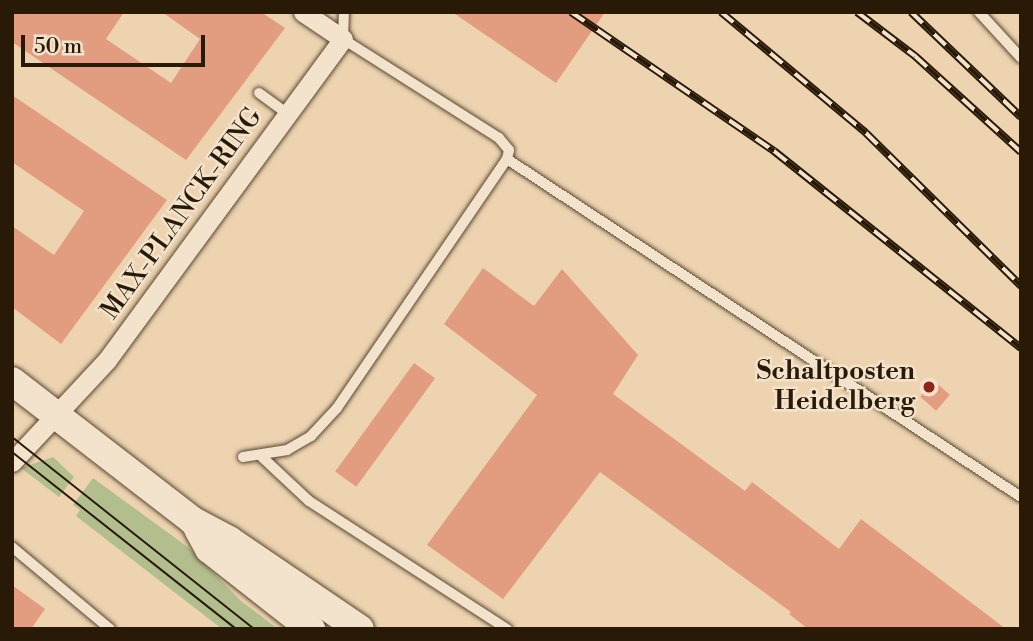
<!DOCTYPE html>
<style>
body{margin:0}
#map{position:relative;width:1033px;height:641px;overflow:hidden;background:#edd3b0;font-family:"Libre Bodoni",serif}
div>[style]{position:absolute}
.green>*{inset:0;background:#b3be8f}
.building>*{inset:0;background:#e29d80;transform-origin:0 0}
.roads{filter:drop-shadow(0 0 2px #5a4831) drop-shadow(0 0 2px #5a4831)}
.service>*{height:10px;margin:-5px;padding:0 5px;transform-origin:5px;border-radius:5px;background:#f3e2cc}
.minor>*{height:19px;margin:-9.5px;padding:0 9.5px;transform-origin:9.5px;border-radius:9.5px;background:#f3e2cc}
.secondary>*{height:28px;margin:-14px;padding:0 14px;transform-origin:14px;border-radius:14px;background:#f3e2cc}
.tram>*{height:2px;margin:-1px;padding:0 1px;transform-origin:1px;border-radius:1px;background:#291a07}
.rail>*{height:8px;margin-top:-4px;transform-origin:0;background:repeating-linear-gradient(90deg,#f3e2cc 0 16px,#291a07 0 32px);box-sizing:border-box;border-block:2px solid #291a07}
.dots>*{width:19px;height:19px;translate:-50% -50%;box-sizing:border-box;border:4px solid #f3e2cc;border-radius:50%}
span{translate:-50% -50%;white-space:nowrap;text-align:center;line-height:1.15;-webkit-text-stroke:5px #f3e2cc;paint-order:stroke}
.street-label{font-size:26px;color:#291a07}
.poi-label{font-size:26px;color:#291a07;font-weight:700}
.right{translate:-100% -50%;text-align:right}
.frame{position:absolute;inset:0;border:14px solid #291a07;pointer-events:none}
.scale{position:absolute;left:21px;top:35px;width:184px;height:32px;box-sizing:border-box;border:4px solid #291a07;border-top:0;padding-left:9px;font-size:21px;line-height:24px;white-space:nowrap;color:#291a07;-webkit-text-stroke:5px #f3e2cc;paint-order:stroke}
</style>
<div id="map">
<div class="green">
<div style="clip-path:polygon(53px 457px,74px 477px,59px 497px,21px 468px)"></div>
<div style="clip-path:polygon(93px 478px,189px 548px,241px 601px,278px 629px,222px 629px,76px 516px,80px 510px,73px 505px)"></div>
</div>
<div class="building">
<div style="clip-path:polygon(12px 12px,124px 12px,106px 39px,171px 83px,200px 39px,162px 12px,261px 12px,285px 28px,186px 160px,12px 42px)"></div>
<div style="clip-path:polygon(452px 12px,605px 12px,556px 83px)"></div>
<div style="clip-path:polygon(12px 95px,167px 200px,61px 344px,12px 307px,12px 226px,54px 255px,84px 211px,12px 162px)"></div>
<div style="clip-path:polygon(483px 268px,534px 306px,562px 269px,638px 355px,613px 394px,745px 491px,752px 482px,839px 549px,861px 519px,1006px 629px,808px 629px,789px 614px,791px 612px,600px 472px,503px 599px,427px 545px,537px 395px,444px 324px)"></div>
<div style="left:414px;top:363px;width:26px;height:134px;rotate:36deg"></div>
<div style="left:934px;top:381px;width:21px;height:21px;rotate:41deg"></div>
<div style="clip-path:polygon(12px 585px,45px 609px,31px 629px,12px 629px)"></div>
</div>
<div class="roads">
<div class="service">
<div style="left:979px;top:12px;width:62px;rotate:47.6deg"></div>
<div style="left:259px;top:93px;width:36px;rotate:36deg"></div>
<div style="left:507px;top:159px;width:615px;rotate:33.33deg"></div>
<div style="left:243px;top:457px;width:45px;rotate:-9deg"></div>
<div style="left:287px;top:450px;width:28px;rotate:-30deg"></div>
<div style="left:311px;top:436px;width:38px;rotate:-47deg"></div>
<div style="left:337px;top:408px;width:301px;rotate:-55.7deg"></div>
<div style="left:507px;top:159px;width:9px;rotate:-77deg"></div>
<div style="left:509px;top:150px;width:16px;rotate:-130deg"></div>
<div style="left:499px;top:138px;width:185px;rotate:-147.6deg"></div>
<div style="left:343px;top:39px;width:27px;rotate:-88deg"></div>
<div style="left:262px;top:457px;width:64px;rotate:43.1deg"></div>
<div style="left:309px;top:501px;width:236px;rotate:32.9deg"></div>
<div style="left:12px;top:547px;width:128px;rotate:39.9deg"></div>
</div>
<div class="minor">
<div style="left:303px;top:12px;width:48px;rotate:34deg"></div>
<div style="left:12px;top:462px;width:139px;rotate:-47deg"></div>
<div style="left:107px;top:360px;width:398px;rotate:-53.7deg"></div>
</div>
<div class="secondary">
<div style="left:12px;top:381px;width:229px;rotate:37.7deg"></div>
<div style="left:193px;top:521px;width:41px;rotate:27.8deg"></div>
<div style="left:229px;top:540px;width:158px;rotate:34.2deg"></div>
<div style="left:198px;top:529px;width:23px;rotate:61deg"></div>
<div style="left:209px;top:549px;width:130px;rotate:38.1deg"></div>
</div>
</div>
<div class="tram">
<div style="left:12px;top:437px;width:309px;rotate:38.4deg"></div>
<div style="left:12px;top:452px;width:285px;rotate:38.3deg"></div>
</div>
<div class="rail">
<div style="left:571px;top:12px;width:246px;rotate:34.4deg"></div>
<div style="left:774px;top:151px;width:316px;rotate:38.6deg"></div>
<div style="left:721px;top:12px;width:189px;rotate:39.8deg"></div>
<div style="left:866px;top:133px;width:218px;rotate:44.6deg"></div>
<div style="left:857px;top:12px;width:73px;rotate:37.2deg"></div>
<div style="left:915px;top:56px;width:143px;rotate:42.2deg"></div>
<div style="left:911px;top:12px;width:152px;rotate:43.7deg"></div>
</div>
<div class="dots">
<div style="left:929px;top:387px;background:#8f2418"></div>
</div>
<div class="street-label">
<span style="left:182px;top:214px;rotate:-54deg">MAX-PLANCK-RING</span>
</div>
<div class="poi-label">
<span class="right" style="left:915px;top:387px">Schaltposten<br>Heidelberg</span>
</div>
<div class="frame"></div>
<div class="scale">50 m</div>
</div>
